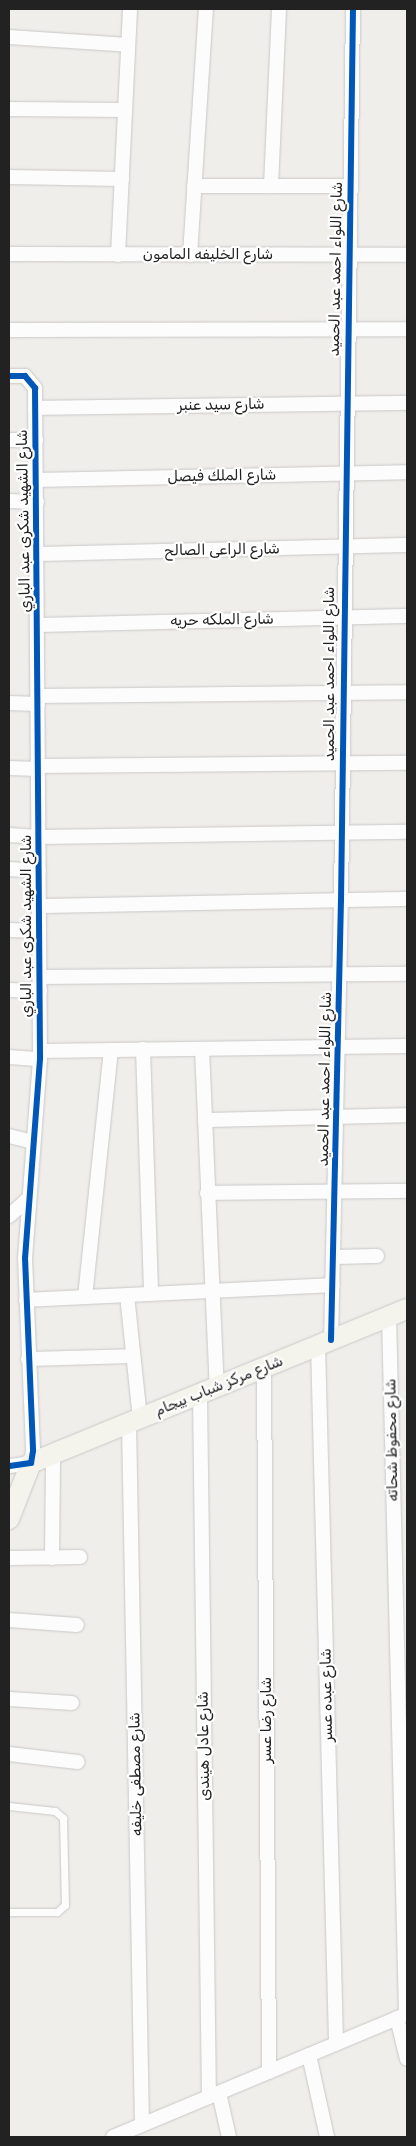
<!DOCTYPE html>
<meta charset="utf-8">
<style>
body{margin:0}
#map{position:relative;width:416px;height:2146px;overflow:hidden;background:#f0eeeb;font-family:Rubik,Cairo,sans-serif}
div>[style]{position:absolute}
.roads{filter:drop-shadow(0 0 1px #c9c8c7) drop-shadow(0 0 1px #c9c8c7)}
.lane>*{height:7px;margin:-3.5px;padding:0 3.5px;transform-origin:3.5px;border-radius:3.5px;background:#fdfcfc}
.street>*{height:14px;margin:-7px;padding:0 7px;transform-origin:7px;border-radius:7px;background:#fdfcfc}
.secondary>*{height:20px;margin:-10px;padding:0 10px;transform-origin:10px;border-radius:10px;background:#f4f4ed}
.cycleway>*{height:6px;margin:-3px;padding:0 3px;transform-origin:3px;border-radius:3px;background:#0057b8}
span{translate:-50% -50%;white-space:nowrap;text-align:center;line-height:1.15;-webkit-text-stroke:4.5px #fff;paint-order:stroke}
.street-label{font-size:15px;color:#222}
.frame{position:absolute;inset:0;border:10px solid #222;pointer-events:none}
</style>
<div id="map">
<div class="roads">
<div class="lane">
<div style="left:9px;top:1806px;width:46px;rotate:6.2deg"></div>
<div style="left:55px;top:1811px;width:11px;rotate:41deg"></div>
<div style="left:63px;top:1818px;width:87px;rotate:88.7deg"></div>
<div style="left:65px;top:1905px;width:11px;rotate:139deg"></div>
<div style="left:57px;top:1912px;width:48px;rotate:180deg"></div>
</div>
<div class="street">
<div style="left:9px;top:37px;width:119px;rotate:3.8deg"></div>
<div style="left:9px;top:109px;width:116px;rotate:0.5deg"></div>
<div style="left:9px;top:177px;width:113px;rotate:1deg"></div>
<div style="left:194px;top:186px;width:156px"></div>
<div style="left:271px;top:186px;width:177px;rotate:-87.4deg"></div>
<div style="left:9px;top:254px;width:398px;rotate:0.1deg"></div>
<div style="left:118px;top:255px;width:246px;rotate:-87.2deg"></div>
<div style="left:190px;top:255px;width:247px;rotate:-86.3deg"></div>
<div style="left:9px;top:330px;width:398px;rotate:-0.1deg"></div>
<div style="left:9px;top:376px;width:16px"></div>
<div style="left:25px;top:376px;width:16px;rotate:50deg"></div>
<div style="left:35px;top:388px;width:671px;rotate:89.57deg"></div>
<div style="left:40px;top:1059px;width:200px;rotate:94.3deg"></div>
<div style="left:25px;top:1258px;width:193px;rotate:87.6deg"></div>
<div style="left:33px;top:1451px;width:12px;rotate:99deg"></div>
<div style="left:31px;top:1463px;width:22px;rotate:172deg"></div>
<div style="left:35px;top:408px;width:372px;rotate:-0.8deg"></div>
<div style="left:9px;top:440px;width:27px"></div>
<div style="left:36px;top:480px;width:371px;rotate:-1.2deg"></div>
<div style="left:9px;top:501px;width:28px;rotate:2deg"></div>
<div style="left:37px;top:554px;width:370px;rotate:-1.4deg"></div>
<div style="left:38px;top:625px;width:369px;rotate:-1.4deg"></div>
<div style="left:38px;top:696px;width:369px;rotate:-0.6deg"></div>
<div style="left:9px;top:703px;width:29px;rotate:2deg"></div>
<div style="left:38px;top:766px;width:369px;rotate:-0.5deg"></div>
<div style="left:9px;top:768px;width:29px;rotate:2deg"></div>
<div style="left:9px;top:835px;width:30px;rotate:4deg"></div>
<div style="left:39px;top:837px;width:368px;rotate:-0.8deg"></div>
<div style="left:9px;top:869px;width:30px;rotate:4deg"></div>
<div style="left:39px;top:906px;width:368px;rotate:-1.1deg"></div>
<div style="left:9px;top:930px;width:30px;rotate:2deg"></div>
<div style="left:40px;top:977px;width:367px;rotate:-0.5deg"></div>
<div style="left:9px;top:990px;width:31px;rotate:2deg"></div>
<div style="left:143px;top:1049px;width:245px;rotate:88.1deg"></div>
<div style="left:202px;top:1049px;width:338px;rotate:87.5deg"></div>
<div style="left:40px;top:1051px;width:367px;rotate:-0.8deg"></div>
<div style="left:9px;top:1057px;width:31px;rotate:4deg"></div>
<div style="left:205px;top:1120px;width:202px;rotate:-1.4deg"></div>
<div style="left:9px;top:1136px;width:25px;rotate:14deg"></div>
<div style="left:207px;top:1193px;width:200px;rotate:-0.6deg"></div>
<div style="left:9px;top:1216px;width:24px;rotate:-42deg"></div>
<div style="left:333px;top:1257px;width:44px;rotate:-1.3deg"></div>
<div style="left:127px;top:1295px;width:125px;rotate:84deg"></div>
<div style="left:85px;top:1297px;width:248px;rotate:-84deg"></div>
<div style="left:26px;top:1300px;width:307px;rotate:-2.8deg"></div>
<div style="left:389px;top:1316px;width:698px;rotate:88.6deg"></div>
<div style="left:331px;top:1340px;width:439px;rotate:-88.7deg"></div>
<div style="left:341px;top:901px;width:892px;rotate:-89.23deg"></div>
<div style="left:318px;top:1345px;width:699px;rotate:88.52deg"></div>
<div style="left:28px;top:1359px;width:105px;rotate:-1.6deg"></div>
<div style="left:264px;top:1368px;width:704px;rotate:89.59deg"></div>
<div style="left:200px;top:1394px;width:703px;rotate:89.27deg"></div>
<div style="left:129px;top:1423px;width:702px;rotate:88.94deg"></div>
<div style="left:9px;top:1558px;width:71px;rotate:-0.8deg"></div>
<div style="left:52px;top:1558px;width:104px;rotate:-89.4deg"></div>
<div style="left:9px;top:1620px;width:68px;rotate:4.2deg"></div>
<div style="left:9px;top:1699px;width:63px;rotate:3.6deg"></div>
<div style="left:9px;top:1754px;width:69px;rotate:6.6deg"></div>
<div style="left:397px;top:2018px;width:42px;rotate:76.3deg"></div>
<div style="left:309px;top:2055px;width:84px;rotate:77.6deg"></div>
<div style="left:219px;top:2093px;width:45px;rotate:77.2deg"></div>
<div style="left:113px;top:2137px;width:319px;rotate:-22.7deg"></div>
</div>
<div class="secondary">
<div style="left:9px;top:1519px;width:60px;rotate:-68.6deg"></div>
<div style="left:31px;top:1463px;width:406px;rotate:-22.3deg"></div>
</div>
</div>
<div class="cycleway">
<div style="left:9px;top:376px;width:16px"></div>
<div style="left:25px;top:376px;width:16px;rotate:50deg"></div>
<div style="left:35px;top:388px;width:671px;rotate:89.57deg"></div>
<div style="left:40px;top:1059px;width:200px;rotate:94.3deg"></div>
<div style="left:25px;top:1258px;width:193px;rotate:87.6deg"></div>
<div style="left:33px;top:1451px;width:12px;rotate:99deg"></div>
<div style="left:31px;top:1463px;width:22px;rotate:172deg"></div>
<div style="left:331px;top:1340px;width:439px;rotate:-88.7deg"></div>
<div style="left:341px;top:901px;width:892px;rotate:-89.23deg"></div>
</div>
<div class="street-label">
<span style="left:208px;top:255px">شارع الخليفه المامون</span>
<span style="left:336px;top:269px;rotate:-89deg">شارع اللواء احمد عبد الحميد</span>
<span style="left:221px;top:405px;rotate:-1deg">شارع سيد عنبر</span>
<span style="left:222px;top:476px;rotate:-1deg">شارع الملك فيصل</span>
<span style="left:24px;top:521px;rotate:-91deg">شارع الشهيد شكرى عبد الباري</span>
<span style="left:222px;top:550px;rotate:-1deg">شارع الراعى الصالح</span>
<span style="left:222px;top:620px;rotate:-1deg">شارع الملكه حريه</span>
<span style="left:330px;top:674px;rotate:-90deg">شارع اللواء احمد عبد الحميد</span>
<span style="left:27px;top:926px;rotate:-90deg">شارع الشهيد شكرى عبد الباري</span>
<span style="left:325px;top:1079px;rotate:-89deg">شارع اللواء احمد عبد الحميد</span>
<span style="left:219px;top:1386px;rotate:-22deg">شارع مركز شباب بيجام</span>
<span style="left:392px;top:1440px;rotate:-91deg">شارع محفوظ شحاته</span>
<span style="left:327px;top:1695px;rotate:-91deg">شارع عبده عسر</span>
<span style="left:267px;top:1720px;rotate:-90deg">شارع رضا عسر</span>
<span style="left:204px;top:1746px;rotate:-91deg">شارع عادل هيندى</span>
<span style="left:136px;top:1774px;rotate:-91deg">شارع مصطفى خليفه</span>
</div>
<div class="frame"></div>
</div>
